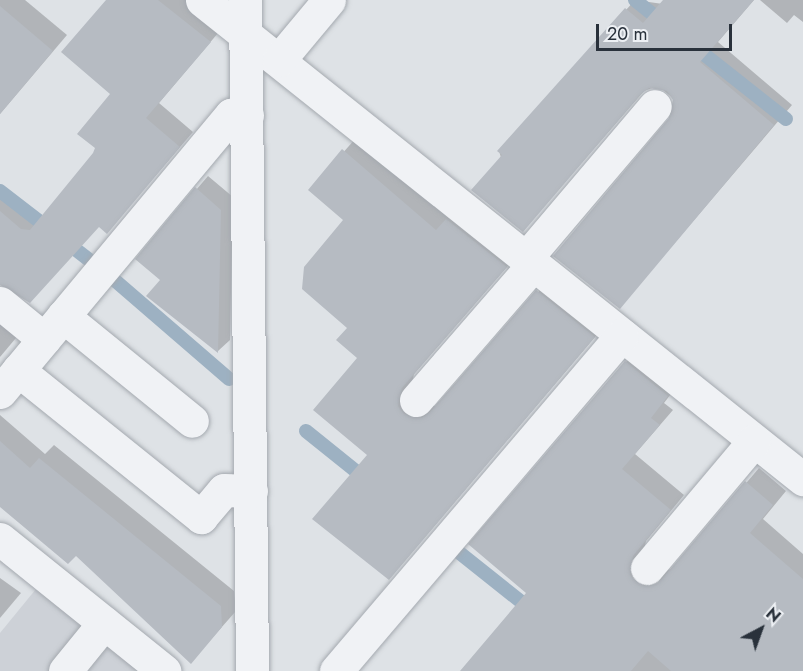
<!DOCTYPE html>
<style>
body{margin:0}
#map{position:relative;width:803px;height:671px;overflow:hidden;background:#dee2e6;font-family:Jost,sans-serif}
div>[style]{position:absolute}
.built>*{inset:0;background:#cdd1d7}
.shadow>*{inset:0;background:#0003}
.stream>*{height:14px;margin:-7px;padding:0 7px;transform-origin:7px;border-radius:7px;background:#9db1c2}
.building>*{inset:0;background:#b6bbc2}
.roads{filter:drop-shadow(0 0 2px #a4a9af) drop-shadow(0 0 2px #a4a9af)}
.minor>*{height:33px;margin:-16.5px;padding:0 16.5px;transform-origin:16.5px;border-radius:16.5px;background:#f0f2f5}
span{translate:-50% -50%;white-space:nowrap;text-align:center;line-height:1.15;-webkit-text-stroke:4.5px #edf0f4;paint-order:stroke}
.north{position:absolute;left:731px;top:599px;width:60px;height:60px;-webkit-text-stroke:4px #edf0f4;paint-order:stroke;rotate:41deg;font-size:16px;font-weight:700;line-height:24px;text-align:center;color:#29313b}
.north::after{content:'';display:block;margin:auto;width:21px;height:27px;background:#29313b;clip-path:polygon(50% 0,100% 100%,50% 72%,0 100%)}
.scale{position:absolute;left:596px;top:24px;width:136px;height:27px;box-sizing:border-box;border:3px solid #29313b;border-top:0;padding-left:8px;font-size:18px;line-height:21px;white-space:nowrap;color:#29313b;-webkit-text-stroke:4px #edf0f4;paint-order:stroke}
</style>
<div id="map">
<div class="built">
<div style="clip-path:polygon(36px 589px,139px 671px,0 671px,0 633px)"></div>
</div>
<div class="shadow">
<div style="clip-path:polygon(0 0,25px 0,67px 35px,0 114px)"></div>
<div style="clip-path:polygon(107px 0,191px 0,224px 26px,159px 103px,193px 132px,107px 232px,99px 226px,0 284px,0 184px,43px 216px,94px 153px,112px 93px)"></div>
<div style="clip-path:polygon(635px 0,663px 4px,754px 0,718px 42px,792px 105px,620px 307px,674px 99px,658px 86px,644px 91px,523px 230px,499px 151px)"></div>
<div style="clip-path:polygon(760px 0,803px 0,803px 22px,794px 15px,787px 23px)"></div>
<div style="clip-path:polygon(356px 138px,449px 218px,460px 207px,518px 254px,414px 374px,410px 393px,417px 403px,435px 406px,550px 279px,606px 324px,401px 565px,369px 455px,359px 358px,349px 328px,345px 220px,310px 190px)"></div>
<div style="clip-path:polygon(208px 176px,233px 197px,230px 340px,218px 351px,148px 296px,162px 280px,137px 259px)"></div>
<div style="clip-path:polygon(0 299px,21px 332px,0 357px)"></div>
<div style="clip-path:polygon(640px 348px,681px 381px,664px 403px,673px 410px,635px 454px,684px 495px,646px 541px,642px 559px,659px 573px,674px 568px,759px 468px,786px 491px,763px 519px,803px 554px,803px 671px,462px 671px,528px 593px,626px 362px)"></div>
<div style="clip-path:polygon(0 415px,45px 454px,54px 445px,234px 591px,236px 611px,191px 662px,76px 554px,0 504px)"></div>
<div style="clip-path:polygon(0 578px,21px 593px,0 618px)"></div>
</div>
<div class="stream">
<div style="left:635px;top:0;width:40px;rotate:39deg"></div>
<div style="left:691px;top:44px;width:121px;rotate:38.3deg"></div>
<div style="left:0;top:191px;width:111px;rotate:37.7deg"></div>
<div style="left:111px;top:277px;width:156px;rotate:40.8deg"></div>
<div style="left:306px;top:431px;width:78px;rotate:38.8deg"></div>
<div style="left:456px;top:550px;width:100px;rotate:38.5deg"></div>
</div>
<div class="building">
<div style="clip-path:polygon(106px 0,158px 0,211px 42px,146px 118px,180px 147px,107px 234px,99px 227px,30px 303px,0 285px,0 211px,21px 229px,30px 230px,93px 153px,95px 148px,77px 134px,110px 94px,61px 52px)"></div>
<div style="clip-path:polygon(663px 0,754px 0,700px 62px,774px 125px,620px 309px,553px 256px,669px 118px,673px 100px,667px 91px,649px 88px,641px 94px,523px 232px,471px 190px,502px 155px,497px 151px,625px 8px,643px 23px)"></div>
<div style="clip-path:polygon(0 6px,53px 51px,0 114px)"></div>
<div style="clip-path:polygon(342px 149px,436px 230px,446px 219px,507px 267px,402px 388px,398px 406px,404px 414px,422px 418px,430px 412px,536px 290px,595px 337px,389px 580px,312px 519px,367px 455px,313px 410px,357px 358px,336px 340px,347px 328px,302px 289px,304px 267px,343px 220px,308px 190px)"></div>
<div style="clip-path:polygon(195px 187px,221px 210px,218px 353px,146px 296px,160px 280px,135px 259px)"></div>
<div style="clip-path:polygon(625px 361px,668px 396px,651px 418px,660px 425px,622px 469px,671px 510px,633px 556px,630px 575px,644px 586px,661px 580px,745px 481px,773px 505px,750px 533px,803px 579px,803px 671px,671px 671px,648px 651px,631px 671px,460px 671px,526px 593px,468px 544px)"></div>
<div style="clip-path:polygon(0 441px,30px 468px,39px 458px,221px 606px,222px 627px,191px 664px,76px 556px,68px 564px,0 507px)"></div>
</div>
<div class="roads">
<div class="minor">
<div style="left:202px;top:0;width:769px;rotate:38.56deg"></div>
<div style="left:245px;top:0;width:671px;rotate:89.4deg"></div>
<div style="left:279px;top:60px;width:78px;rotate:-50.2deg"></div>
<div style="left:526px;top:258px;width:199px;rotate:-49.7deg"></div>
<div style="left:0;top:303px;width:57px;rotate:39.3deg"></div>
<div style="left:63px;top:316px;width:166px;rotate:39.1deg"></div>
<div style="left:18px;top:370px;width:235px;rotate:38.8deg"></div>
<div style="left:201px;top:517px;width:35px;rotate:-50deg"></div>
<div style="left:224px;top:490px;width:27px;rotate:2deg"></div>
<div style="left:0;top:392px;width:361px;rotate:-50.2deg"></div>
<div style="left:231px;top:115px;width:16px"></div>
<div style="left:416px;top:400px;width:180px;rotate:-49.1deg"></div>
<div style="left:0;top:539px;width:211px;rotate:38.8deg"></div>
<div style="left:647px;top:568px;width:166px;rotate:-49.9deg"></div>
<div style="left:65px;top:671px;width:62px;rotate:-50.9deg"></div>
<div style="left:336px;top:671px;width:441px;rotate:-49.6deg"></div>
</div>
</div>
<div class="north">N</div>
<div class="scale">20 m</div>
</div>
